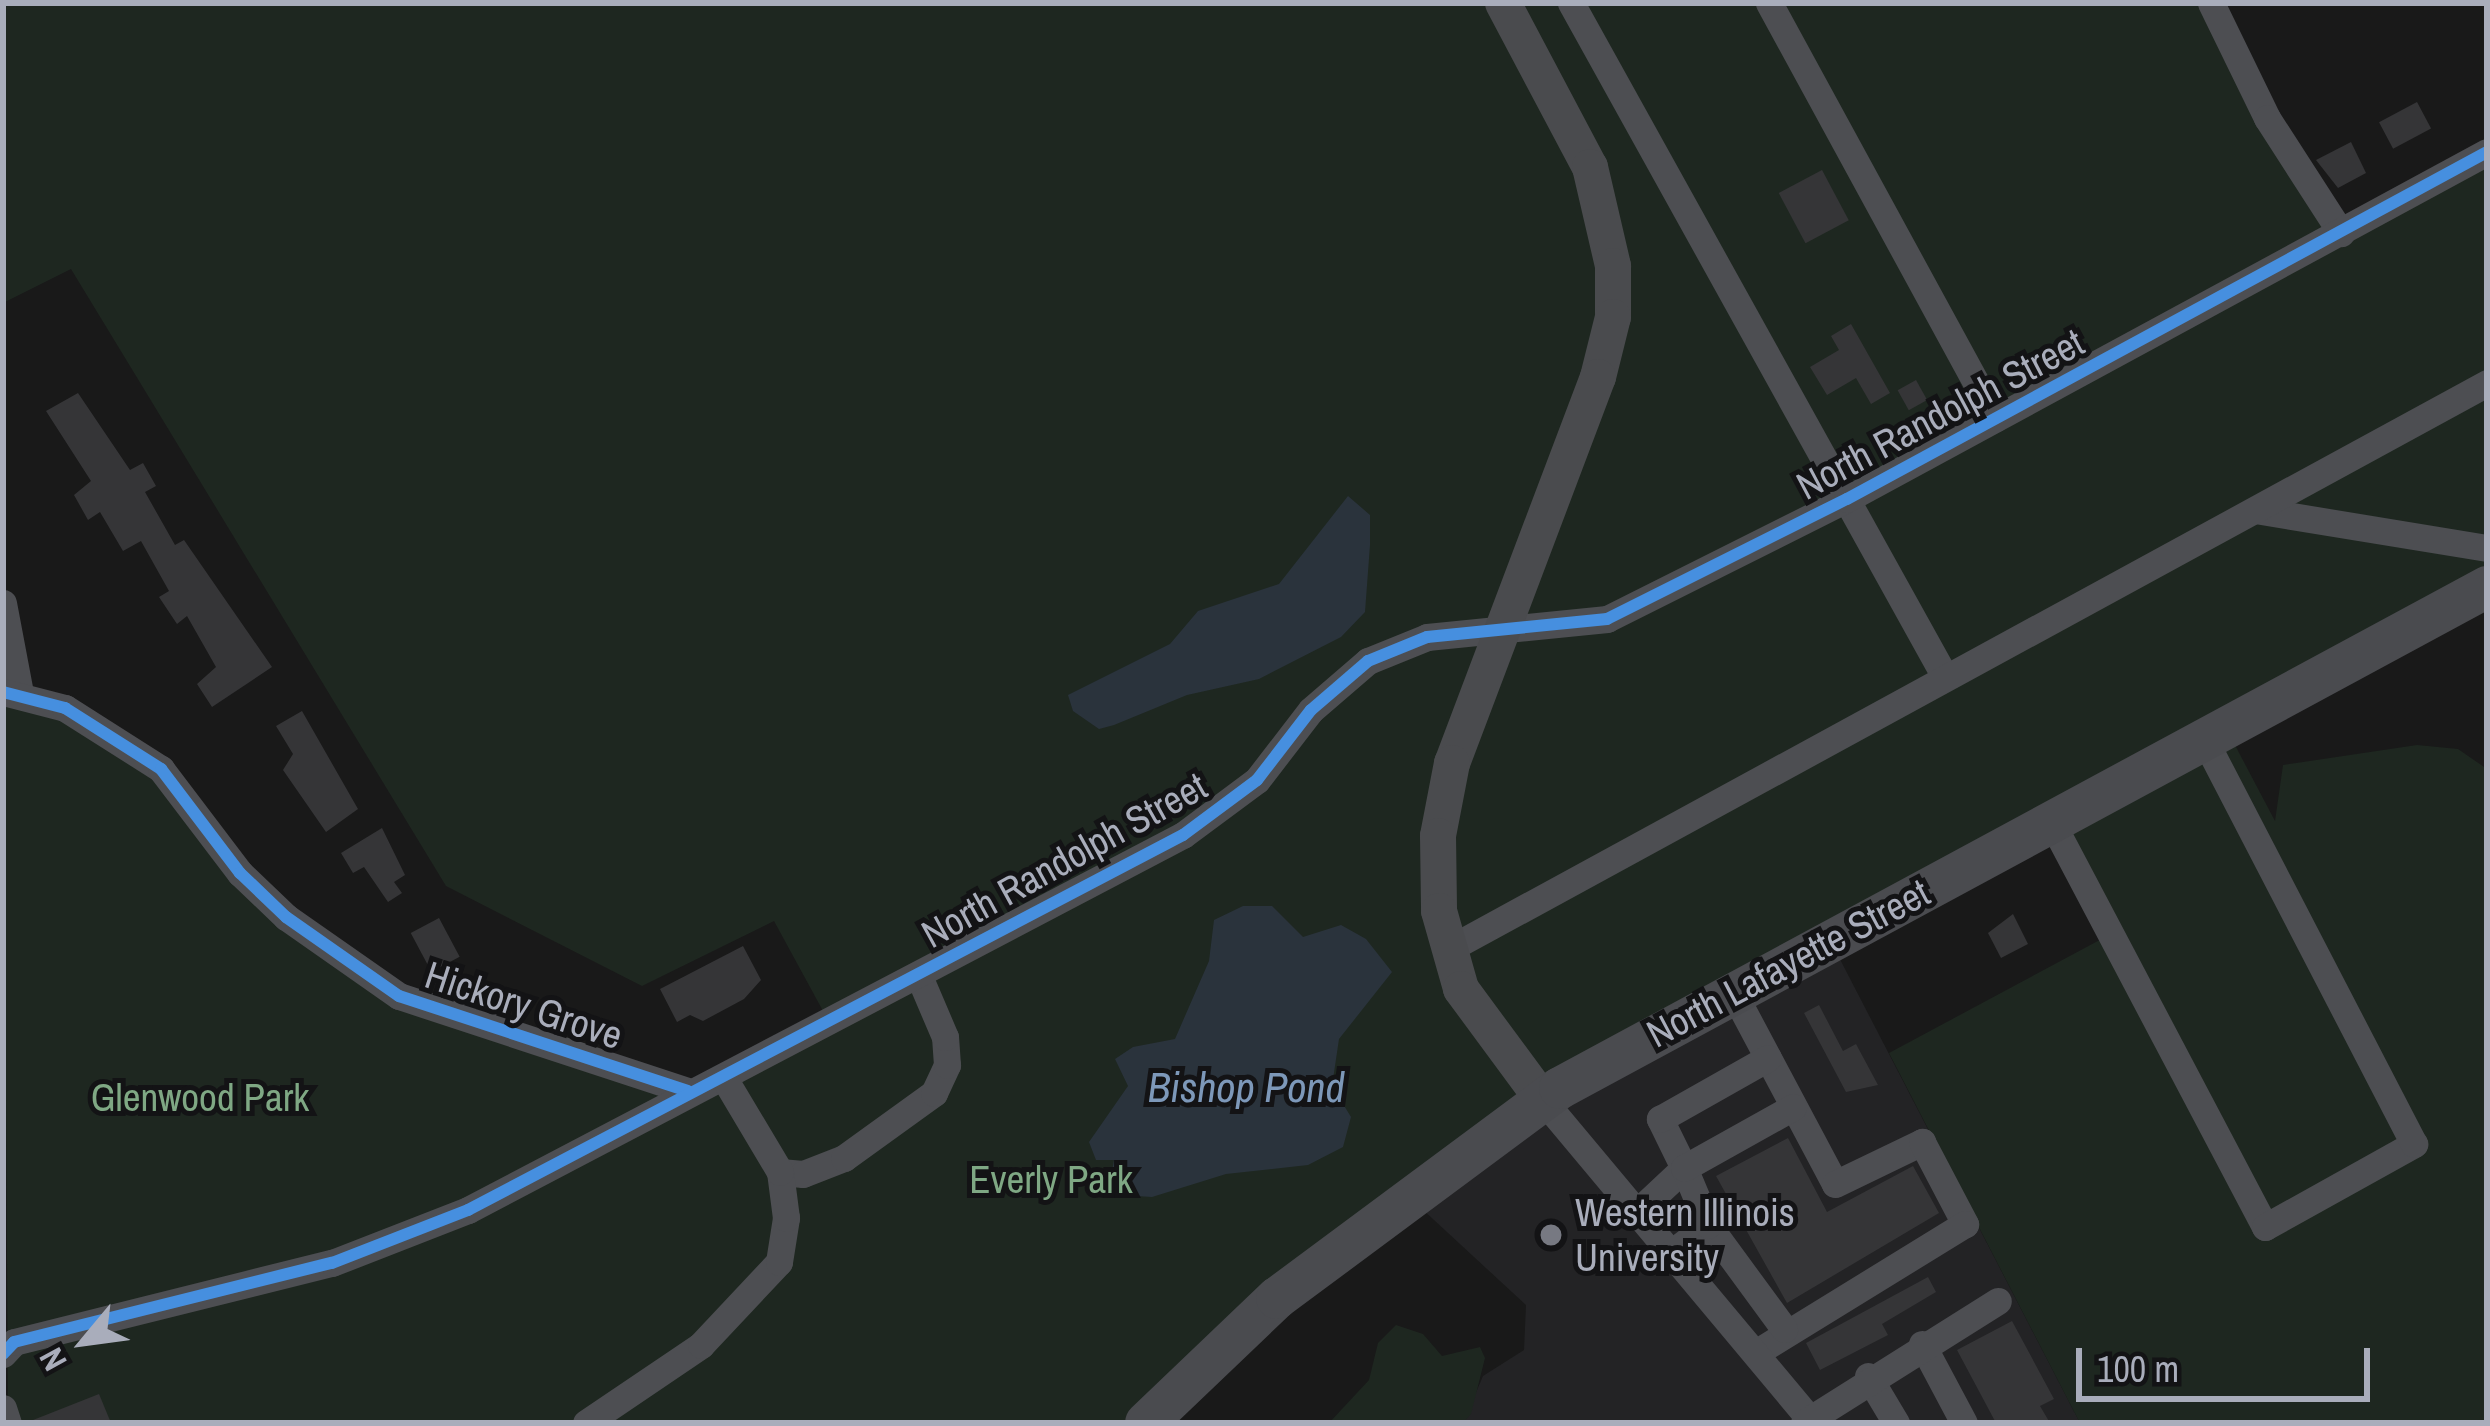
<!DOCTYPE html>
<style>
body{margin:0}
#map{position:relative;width:2490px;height:1426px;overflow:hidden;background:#191919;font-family:"Archivo Narrow",sans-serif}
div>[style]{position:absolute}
.built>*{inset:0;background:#232325}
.green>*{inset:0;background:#1e2720}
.water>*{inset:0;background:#2a333c}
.building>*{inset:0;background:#353537;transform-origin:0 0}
.minor>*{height:27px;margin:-13.5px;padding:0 13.5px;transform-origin:13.5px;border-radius:13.5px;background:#4d4e52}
.major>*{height:36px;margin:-18px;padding:0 18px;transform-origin:18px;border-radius:18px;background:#4a4b4e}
.highway>*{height:42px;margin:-21px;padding:0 21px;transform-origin:21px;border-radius:21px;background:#4a4b4f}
.cycleway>*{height:12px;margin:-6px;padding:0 6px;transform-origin:6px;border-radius:6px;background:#468fdf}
.dots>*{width:33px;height:33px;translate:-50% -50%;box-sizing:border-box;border:6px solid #131315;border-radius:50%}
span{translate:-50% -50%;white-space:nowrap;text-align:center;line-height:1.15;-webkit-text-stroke:10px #131315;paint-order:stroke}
.street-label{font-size:39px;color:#a9adbb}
.park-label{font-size:39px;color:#7fa884}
.poi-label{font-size:39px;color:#a9adbb}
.left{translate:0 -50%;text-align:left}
.water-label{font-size:42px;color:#7d98b9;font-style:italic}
.frame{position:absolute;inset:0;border:6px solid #a9adbb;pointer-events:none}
.north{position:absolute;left:24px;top:1282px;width:120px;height:120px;-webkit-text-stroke:9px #131315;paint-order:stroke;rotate:241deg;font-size:33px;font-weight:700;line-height:48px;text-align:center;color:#a9adbb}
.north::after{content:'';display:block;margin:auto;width:42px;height:54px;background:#a9adbb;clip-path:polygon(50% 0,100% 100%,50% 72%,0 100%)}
.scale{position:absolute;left:2076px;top:1348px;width:294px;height:54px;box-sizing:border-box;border:6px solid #a9adbb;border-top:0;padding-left:15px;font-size:36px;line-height:42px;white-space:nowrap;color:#a9adbb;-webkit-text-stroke:9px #131315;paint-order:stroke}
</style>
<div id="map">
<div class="built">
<div style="clip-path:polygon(1830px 940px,2080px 1423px,1463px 1423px,1483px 1376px,1524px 1350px,1526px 1305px,1408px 1196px)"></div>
</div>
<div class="green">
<div style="clip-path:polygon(3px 3px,2211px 3px,2341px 232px,2487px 152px,2487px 587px,2226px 728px,2275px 821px,2283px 765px,2417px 745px,2458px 749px,2487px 769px,2487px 1423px,2080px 1423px,1889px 1053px,2109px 935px,2050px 822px,1560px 1088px,1145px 1423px,8px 1423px,3px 603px,20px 693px,91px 722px,362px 974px,688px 1091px,829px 1022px,774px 921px,642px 986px,446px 886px,71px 269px,3px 303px)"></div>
<div style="clip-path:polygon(1396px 1325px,1423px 1334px,1442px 1356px,1480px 1347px,1485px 1358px,1471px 1414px,1463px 1423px,1329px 1423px,1369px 1380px,1378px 1343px)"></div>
</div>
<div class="water">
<div style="clip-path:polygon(1348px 496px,1370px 515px,1370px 545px,1365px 612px,1341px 637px,1259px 679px,1187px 695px,1114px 725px,1099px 729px,1073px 711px,1068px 695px,1170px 644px,1198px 611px,1279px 584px)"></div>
<div style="clip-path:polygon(1243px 906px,1272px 906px,1303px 937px,1341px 925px,1366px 939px,1392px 972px,1339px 1039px,1332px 1086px,1351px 1117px,1343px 1147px,1308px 1165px,1226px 1174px,1152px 1197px,1121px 1195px,1110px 1183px,1114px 1160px,1096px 1160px,1089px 1142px,1128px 1086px,1115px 1059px,1133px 1047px,1175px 1039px,1209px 961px,1214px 920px)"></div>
</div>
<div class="building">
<div style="left:2417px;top:102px;width:30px;height:43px;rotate:62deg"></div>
<div style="clip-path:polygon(2351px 142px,2366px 173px,2338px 188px,2316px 160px)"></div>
<div style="left:1822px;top:170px;width:57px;height:49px;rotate:62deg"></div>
<div style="clip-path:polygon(1851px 324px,1890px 393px,1871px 404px,1856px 378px,1827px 395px,1810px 367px,1839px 350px,1831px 336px)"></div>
<div style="left:1916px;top:380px;width:23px;height:21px;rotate:61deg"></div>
<div style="clip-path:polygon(78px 393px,130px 470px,143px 463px,156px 486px,145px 492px,175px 545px,184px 540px,272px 667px,212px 707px,197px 684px,216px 667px,187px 616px,177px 624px,159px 597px,169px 591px,141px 541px,123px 551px,100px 512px,88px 520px,74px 495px,91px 481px,46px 411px)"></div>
<div style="clip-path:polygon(302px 711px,358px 809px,326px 832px,283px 770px,293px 754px,276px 726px)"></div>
<div style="clip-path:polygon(382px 828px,405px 875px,394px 882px,402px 893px,388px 902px,364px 867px,353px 873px,341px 853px)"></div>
<div style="clip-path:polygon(2013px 914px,2028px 944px,2001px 958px,1988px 933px)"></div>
<div style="left:439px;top:918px;width:44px;height:32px;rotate:62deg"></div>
<div style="clip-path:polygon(743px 946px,761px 980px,744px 999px,703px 1021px,690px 1015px,677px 1022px,660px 989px)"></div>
<div style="clip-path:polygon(1819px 1005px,1843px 1051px,1856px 1044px,1878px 1085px,1846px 1092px,1804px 1013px)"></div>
<div style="clip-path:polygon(1788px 1138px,1827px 1212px,1913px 1166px,1939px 1213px,1787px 1303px,1716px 1176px)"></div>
<div style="clip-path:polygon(1928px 1277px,1936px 1292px,1882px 1324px,1888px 1335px,1820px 1370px,1806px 1343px)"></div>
<div style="clip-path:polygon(2012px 1321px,2054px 1399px,2040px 1406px,2050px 1423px,1996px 1423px,1957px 1350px)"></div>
<div style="clip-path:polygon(99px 1394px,111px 1423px,28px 1423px,28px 1422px)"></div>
</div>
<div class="minor">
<div style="left:1571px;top:3px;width:769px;rotate:60.97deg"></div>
<div style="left:1769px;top:3px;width:473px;rotate:61.4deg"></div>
<div style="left:2211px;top:3px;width:128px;rotate:64deg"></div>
<div style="left:2267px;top:118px;width:137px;rotate:57.2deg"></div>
<div style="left:2255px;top:510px;width:235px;rotate:9.3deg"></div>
<div style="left:3px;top:603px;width:92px;rotate:79.3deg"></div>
<div style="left:3px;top:692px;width:64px;rotate:14.5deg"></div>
<div style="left:65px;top:708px;width:114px;rotate:32.4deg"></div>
<div style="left:161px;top:769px;width:131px;rotate:52.8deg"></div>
<div style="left:240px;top:873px;width:64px;rotate:43.7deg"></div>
<div style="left:286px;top:917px;width:138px;rotate:35deg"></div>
<div style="left:399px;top:996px;width:304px;rotate:18.2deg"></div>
<div style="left:2051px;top:821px;width:459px;rotate:62.2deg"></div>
<div style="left:2265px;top:1227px;width:171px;rotate:-29.1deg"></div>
<div style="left:2414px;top:1144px;width:456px;rotate:-117.4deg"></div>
<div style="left:1447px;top:950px;width:1185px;rotate:-28.6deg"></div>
<div style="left:1733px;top:992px;width:217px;rotate:62deg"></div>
<div style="left:1835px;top:1184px;width:97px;rotate:-25.8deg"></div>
<div style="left:1922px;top:1142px;width:93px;rotate:62.3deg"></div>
<div style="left:1965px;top:1224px;width:246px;rotate:148.4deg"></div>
<div style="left:1542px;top:1099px;width:422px;rotate:50.1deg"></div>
<div style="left:780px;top:1172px;width:23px;rotate:5deg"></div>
<div style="left:803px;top:1174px;width:44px;rotate:-21.3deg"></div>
<div style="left:844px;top:1158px;width:111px;rotate:-35.8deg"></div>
<div style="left:934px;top:1093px;width:31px;rotate:-65deg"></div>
<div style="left:947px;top:1065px;width:28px;rotate:-94deg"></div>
<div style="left:945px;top:1037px;width:66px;rotate:-113.1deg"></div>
<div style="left:1637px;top:1212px;width:64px;rotate:-43.1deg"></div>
<div style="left:1684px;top:1168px;width:55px;rotate:-116.1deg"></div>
<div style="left:1660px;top:1119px;width:124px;rotate:-29.5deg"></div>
<div style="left:1708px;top:1225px;width:129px;rotate:53.8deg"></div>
<div style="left:1671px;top:1253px;width:46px;rotate:-37.1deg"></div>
<div style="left:1708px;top:1225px;width:62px;rotate:-112.8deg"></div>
<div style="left:1684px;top:1168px;width:125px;rotate:-29.2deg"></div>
<div style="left:1922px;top:1344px;width:89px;rotate:62deg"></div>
<div style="left:3px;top:1354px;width:16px;rotate:-47deg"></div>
<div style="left:14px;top:1342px;width:328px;rotate:-14deg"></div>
<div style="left:332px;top:1263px;width:146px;rotate:-21.3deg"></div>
<div style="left:468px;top:1210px;width:807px;rotate:-27.68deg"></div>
<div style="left:1183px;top:835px;width:92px;rotate:-36.6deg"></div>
<div style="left:1257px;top:780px;width:88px;rotate:-52.4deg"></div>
<div style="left:1311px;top:710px;width:75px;rotate:-40.7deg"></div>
<div style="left:1368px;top:661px;width:64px;rotate:-22.1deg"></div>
<div style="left:1427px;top:637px;width:181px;rotate:-5.7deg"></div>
<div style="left:1607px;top:619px;width:268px;rotate:-26.6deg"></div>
<div style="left:1847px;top:499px;width:728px;rotate:-28.47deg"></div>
<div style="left:1868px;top:1376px;width:55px;rotate:59.2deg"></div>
<div style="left:3px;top:1408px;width:16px;rotate:72deg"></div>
<div style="left:586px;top:1423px;width:139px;rotate:-34.1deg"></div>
<div style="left:701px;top:1345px;width:114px;rotate:-46.8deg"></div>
<div style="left:779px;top:1262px;width:45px;rotate:-81deg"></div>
<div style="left:786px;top:1218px;width:46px;rotate:-97.4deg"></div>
<div style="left:780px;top:1172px;width:109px;rotate:-120.8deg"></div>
<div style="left:1804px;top:1423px;width:229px;rotate:-32.2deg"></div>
</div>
<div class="major">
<div style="left:1503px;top:3px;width:186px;rotate:62.1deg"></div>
<div style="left:1590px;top:167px;width:102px;rotate:76.9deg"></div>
<div style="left:1613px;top:266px;width:51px;rotate:90deg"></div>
<div style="left:1613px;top:317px;width:62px;rotate:104deg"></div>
<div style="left:1598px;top:377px;width:413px;rotate:110.7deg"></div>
<div style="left:1452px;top:763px;width:74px;rotate:100.9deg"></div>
<div style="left:1438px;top:836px;width:75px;rotate:89.2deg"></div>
<div style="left:1439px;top:911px;width:81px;rotate:74.2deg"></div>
<div style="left:1461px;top:989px;width:137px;rotate:53.6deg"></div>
</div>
<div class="highway">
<div style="left:1146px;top:1423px;width:181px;rotate:-43.7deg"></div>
<div style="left:1277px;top:1298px;width:352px;rotate:-36.6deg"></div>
<div style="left:1560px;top:1088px;width:1054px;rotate:-28.39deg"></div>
</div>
<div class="cycleway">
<div style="left:3px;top:692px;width:64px;rotate:14.5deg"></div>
<div style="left:65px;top:708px;width:114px;rotate:32.4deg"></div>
<div style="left:161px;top:769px;width:131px;rotate:52.8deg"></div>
<div style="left:240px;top:873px;width:64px;rotate:43.7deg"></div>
<div style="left:286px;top:917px;width:138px;rotate:35deg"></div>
<div style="left:399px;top:996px;width:304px;rotate:18.2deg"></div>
<div style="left:3px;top:1354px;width:16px;rotate:-47deg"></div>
<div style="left:14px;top:1342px;width:328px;rotate:-14deg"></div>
<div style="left:332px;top:1263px;width:146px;rotate:-21.3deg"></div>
<div style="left:468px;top:1210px;width:807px;rotate:-27.68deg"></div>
<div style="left:1183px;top:835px;width:92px;rotate:-36.6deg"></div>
<div style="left:1257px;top:780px;width:88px;rotate:-52.4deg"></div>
<div style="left:1311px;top:710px;width:75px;rotate:-40.7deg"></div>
<div style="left:1368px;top:661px;width:64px;rotate:-22.1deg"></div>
<div style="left:1427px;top:637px;width:181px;rotate:-5.7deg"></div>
<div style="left:1607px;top:619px;width:268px;rotate:-26.6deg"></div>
<div style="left:1847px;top:499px;width:728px;rotate:-28.47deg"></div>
</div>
<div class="dots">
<div style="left:1551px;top:1235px;background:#777982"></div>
</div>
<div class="street-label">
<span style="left:1940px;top:414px;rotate:-28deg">North Randolph Street</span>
<span style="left:1064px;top:860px;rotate:-29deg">North Randolph Street</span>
<span style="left:1788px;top:963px;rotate:-28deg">North Lafayette Street</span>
<span style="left:524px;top:1005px;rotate:18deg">Hickory Grove</span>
</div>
<div class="park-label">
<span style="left:200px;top:1097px">Glenwood Park</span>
<span style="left:1051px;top:1179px">Everly Park</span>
</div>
<div class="poi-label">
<span class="left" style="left:1575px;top:1235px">Western Illinois<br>University</span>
</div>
<div class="water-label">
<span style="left:1246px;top:1087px">Bishop Pond</span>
</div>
<div class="frame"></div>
<div class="north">N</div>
<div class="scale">100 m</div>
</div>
